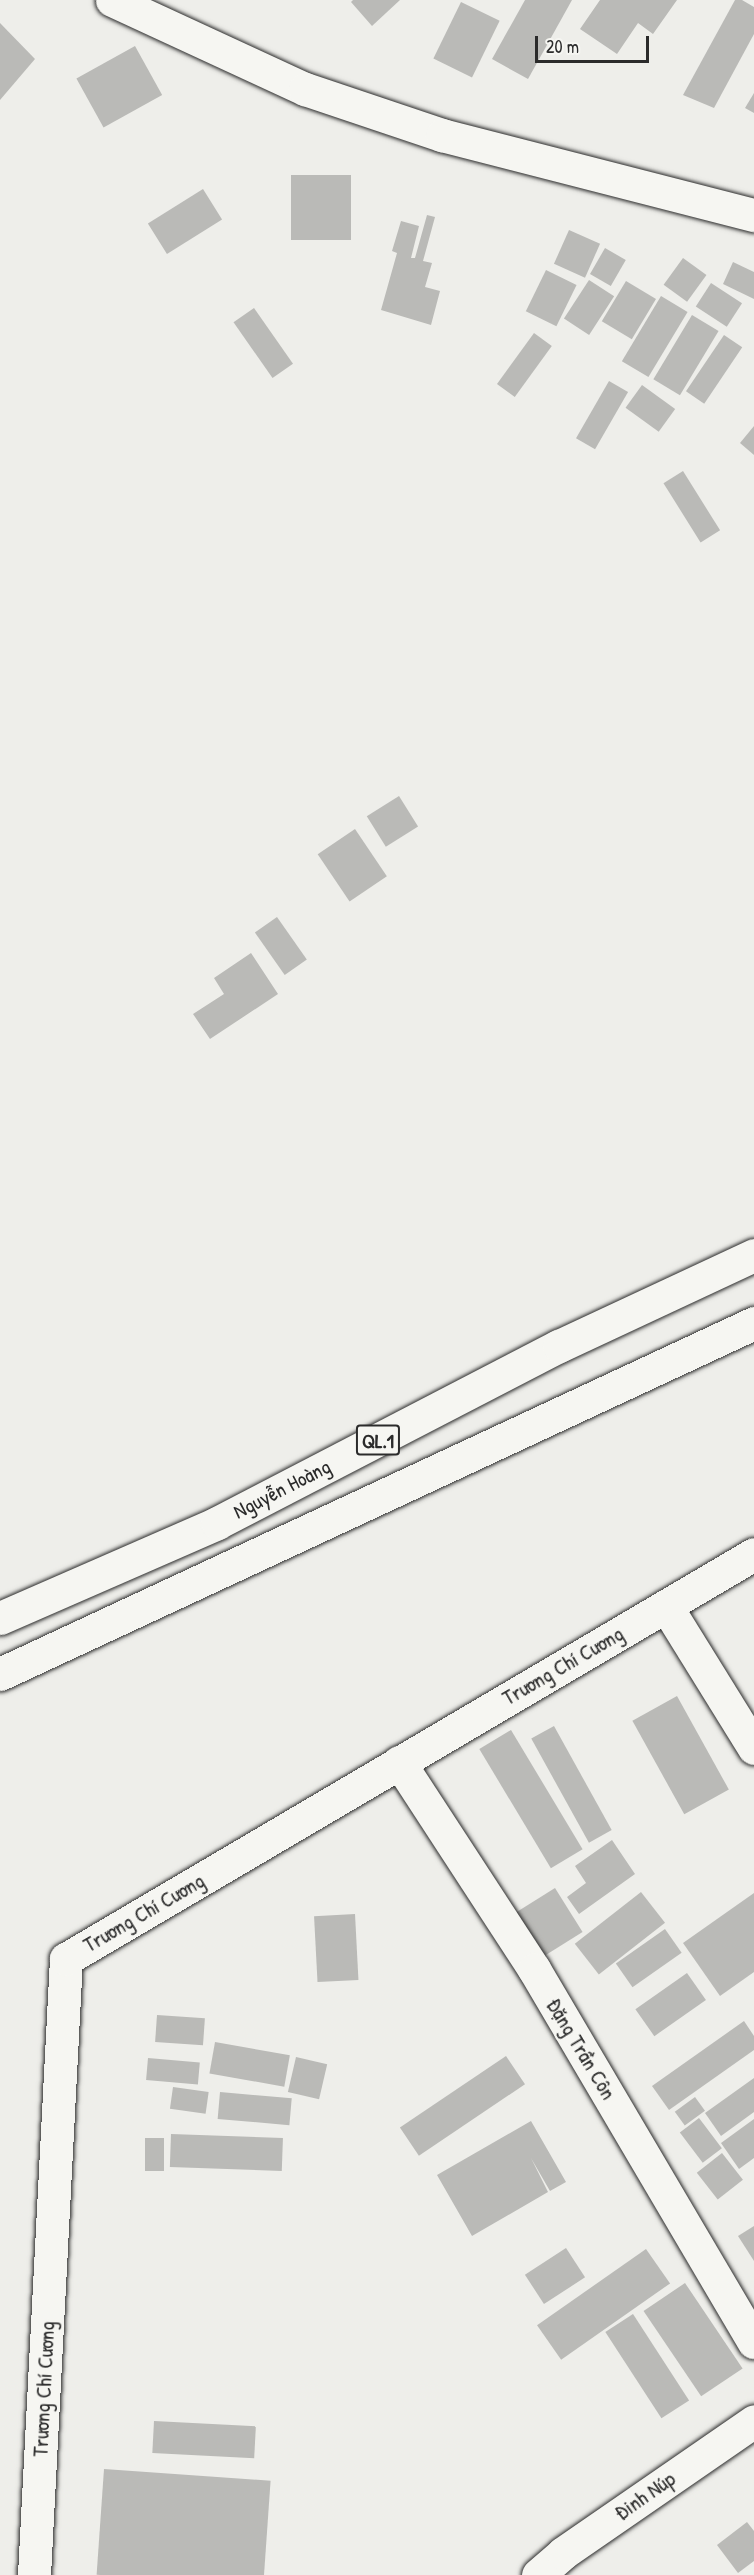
<!DOCTYPE html>
<meta charset="utf-8">
<style>
body{margin:0}
#map{position:relative;width:754px;height:2575px;overflow:hidden;background:#eeeeea;font-family:"Patrick Hand",sans-serif}
div>[style]{position:absolute}
.building>*{inset:0;background:#babab7;transform-origin:0 0}
.roads{filter:drop-shadow(0 0 2px #2b2b2b) drop-shadow(0 0 2px #2b2b2b)}
.minor>*{height:33px;margin:-16.5px;padding:0 16.5px;transform-origin:16.5px;border-radius:16.5px;background:#f6f6f2}
.highway>*{height:33px;margin:-16.5px;padding:0 16.5px;transform-origin:16.5px;border-radius:16.5px;background:#f6f6f2}
span{translate:-50% -50%;white-space:nowrap;text-align:center;line-height:1.15;-webkit-text-stroke:4.5px #f6f6f2;paint-order:stroke}
.shield-label span{padding:2px 4px;background:#f6f6f2;border:2px solid;border-radius:4px;-webkit-text-stroke-width:0}
.shield-label{font-size:20px;color:#2b2b2b;font-weight:700}
.street-label{font-size:21px;color:#2b2b2b}
.scale{position:absolute;left:535px;top:36px;width:114px;height:27px;box-sizing:border-box;border:3px solid #2b2b2b;border-top:0;padding-left:8px;font-size:18px;line-height:21px;white-space:nowrap;color:#2b2b2b;-webkit-text-stroke:4px #f6f6f2;paint-order:stroke}
</style>
<div id="map">
<div class="building">
<div style="clip-path:polygon(353px 0,400px 0,372px 26px,351px 2px)"></div>
<div style="clip-path:polygon(525px 0,572px 0,528px 79px,492px 59px)"></div>
<div style="clip-path:polygon(600px 0,677px 0,653px 34px,638px 23px,617px 54px,580px 29px)"></div>
<div style="clip-path:polygon(735px 0,742px 0,754px 7px,754px 34px,714px 108px,683px 95px)"></div>
<div style="left:461px;top:2px;width:43px;height:63px;rotate:26deg"></div>
<div style="clip-path:polygon(0 23px,35px 59px,0 100px)"></div>
<div style="left:135px;top:46px;width:56px;height:67px;rotate:61deg"></div>
<div style="clip-path:polygon(754px 93px,754px 113px,745px 108px)"></div>
<div style="left:291px;top:175px;width:60px;height:65px"></div>
<div style="left:203px;top:189px;width:36px;height:65px;rotate:58deg"></div>
<div style="clip-path:polygon(427px 215px,435px 217px,423px 261px,432px 263px,425px 287px,440px 291px,431px 325px,381px 310px,397px 253px,392px 251px,401px 221px,419px 226px,411px 258px,415px 258px)"></div>
<div style="left:569px;top:230px;width:34px;height:37px;rotate:24deg"></div>
<div style="left:605px;top:248px;width:24px;height:30px;rotate:30deg"></div>
<div style="left:683px;top:258px;width:29px;height:33px;rotate:36deg"></div>
<div style="clip-path:polygon(733px 262px,754px 272px,754px 299px,723px 284px)"></div>
<div style="left:546px;top:270px;width:34px;height:46px;rotate:26deg"></div>
<div style="left:589px;top:280px;width:30px;height:46px;rotate:33deg"></div>
<div style="left:626px;top:281px;width:35px;height:47px;rotate:31deg"></div>
<div style="left:711px;top:283px;width:37px;height:28px;rotate:33deg"></div>
<div style="left:661px;top:296px;width:31px;height:76px;rotate:31deg"></div>
<div style="left:254px;top:308px;width:68px;height:25px;rotate:55deg"></div>
<div style="left:692px;top:315px;width:31px;height:75px;rotate:31deg"></div>
<div style="left:534px;top:333px;width:22px;height:63px;rotate:36deg"></div>
<div style="left:724px;top:335px;width:22px;height:68px;rotate:34deg"></div>
<div style="left:609px;top:381px;width:22px;height:66px;rotate:30deg"></div>
<div style="left:642px;top:385px;width:41px;height:28px;rotate:36deg"></div>
<div style="clip-path:polygon(754px 426px,754px 455px,740px 443px)"></div>
<div style="left:683px;top:471px;width:70px;height:23px;rotate:58deg"></div>
<div style="left:399px;top:796px;width:36px;height:38px;rotate:58deg"></div>
<div style="left:355px;top:829px;width:57px;height:45px;rotate:56deg"></div>
<div style="left:277px;top:917px;width:52px;height:27px;rotate:55deg"></div>
<div style="clip-path:polygon(251px 953px,278px 994px,210px 1039px,193px 1014px,224px 994px,214px 978px)"></div>
<div style="left:677px;top:1696px;width:107px;height:51px;rotate:61deg"></div>
<div style="left:554px;top:1726px;width:119px;height:26px;rotate:61deg"></div>
<div style="left:511px;top:1730px;width:139px;height:37px;rotate:59deg"></div>
<div style="clip-path:polygon(612px 1840px,635px 1874px,579px 1914px,567px 1897px,586px 1883px,575px 1866px)"></div>
<div style="left:555px;top:1888px;width:52px;height:48px;rotate:58deg"></div>
<div style="left:641px;top:1892px;width:39px;height:84px;rotate:52deg"></div>
<div style="clip-path:polygon(754px 1893px,754px 1972px,720px 1996px,683px 1943px)"></div>
<div style="left:355px;top:1914px;width:66px;height:41px;rotate:87deg"></div>
<div style="left:665px;top:1929px;width:29px;height:60px;rotate:55deg"></div>
<div style="left:687px;top:1973px;width:33px;height:63px;rotate:55deg"></div>
<div style="left:157px;top:2015px;width:48px;height:27px;rotate:4deg"></div>
<div style="clip-path:polygon(744px 2021px,754px 2036px,754px 2050px,669px 2110px,652px 2086px)"></div>
<div style="left:215px;top:2042px;width:76px;height:32px;rotate:10deg"></div>
<div style="left:506px;top:2056px;width:34px;height:128px;rotate:56deg"></div>
<div style="left:296px;top:2057px;width:32px;height:36px;rotate:13deg"></div>
<div style="left:148px;top:2058px;width:52px;height:22px;rotate:5deg"></div>
<div style="clip-path:polygon(754px 2078px,754px 2112px,721px 2136px,705px 2113px)"></div>
<div style="left:173px;top:2087px;width:36px;height:22px;rotate:8deg"></div>
<div style="left:220px;top:2092px;width:72px;height:27px;rotate:5deg"></div>
<div style="left:695px;top:2097px;width:17px;height:25px;rotate:54deg"></div>
<div style="left:699px;top:2118px;width:38px;height:24px;rotate:53deg"></div>
<div style="clip-path:polygon(754px 2119px,754px 2158px,739px 2169px,721px 2143px)"></div>
<div style="clip-path:polygon(531px 2121px,566px 2182px,550px 2191px,531px 2158px,548px 2192px,472px 2236px,437px 2175px)"></div>
<div style="left:171px;top:2134px;width:112px;height:33px;rotate:2deg"></div>
<div style="left:145px;top:2138px;width:19px;height:33px"></div>
<div style="left:722px;top:2153px;width:34px;height:32px;rotate:52deg"></div>
<div style="clip-path:polygon(754px 2226px,754px 2261px,738px 2236px)"></div>
<div style="left:566px;top:2248px;width:35px;height:49px;rotate:57deg"></div>
<div style="left:646px;top:2249px;width:42px;height:133px;rotate:55deg"></div>
<div style="left:685px;top:2283px;width:103px;height:50px;rotate:56deg"></div>
<div style="left:633px;top:2314px;width:103px;height:33px;rotate:57deg"></div>
<div style="left:154px;top:2421px;width:102px;height:32px;rotate:3deg"></div>
<div style="left:104px;top:2469px;width:167px;height:106px;rotate:4deg"></div>
<div style="clip-path:polygon(747px 2522px,754px 2531px,754px 2561px,738px 2573px,717px 2545px)"></div>
</div>
<div class="roads">
<div class="minor">
<div style="left:112px;top:0;width:213px;rotate:24.8deg"></div>
<div style="left:305px;top:89px;width:145px;rotate:18.6deg"></div>
<div style="left:442px;top:135px;width:322px;rotate:14.4deg"></div>
<div style="left:666px;top:1606px;width:167px;rotate:58.2deg"></div>
<div style="left:399px;top:1762px;width:247px;rotate:56.9deg"></div>
<div style="left:534px;top:1969px;width:433px;rotate:59.5deg"></div>
<div style="left:34px;top:2575px;width:617px;rotate:-87.03deg"></div>
<div style="left:66px;top:1959px;width:798px;rotate:-30.48deg"></div>
<div style="left:538px;top:2575px;width:33px;rotate:-41deg"></div>
<div style="left:563px;top:2553px;width:232px;rotate:-34.6deg"></div>
</div>
<div class="highway">
<div style="left:0;top:1618px;width:237px;rotate:-23.6deg"></div>
<div style="left:217px;top:1523px;width:385px;rotate:-27.4deg"></div>
<div style="left:559px;top:1346px;width:215px;rotate:-25deg"></div>
<div style="left:0;top:1674px;width:832px;rotate:-24.96deg"></div>
</div>
</div>
<div class="shield-label">
<span style="left:378px;top:1440px">QL.1</span>
</div>
<div class="street-label">
<span style="left:282px;top:1489px;rotate:-27deg">Nguyễn Hoàng</span>
<span style="left:563px;top:1666px;rotate:-30deg">Trương Chí Cương</span>
<span style="left:144px;top:1913px;rotate:-30deg">Trương Chí Cương</span>
<span style="left:581px;top:2049px;rotate:59deg">Đặng Trần Côn</span>
<span style="left:44px;top:2389px;rotate:-87deg">Trương Chí Cương</span>
<span style="left:645px;top:2496px;rotate:-35deg">Đinh Núp</span>
</div>
<div class="scale">20 m</div>
</div>
